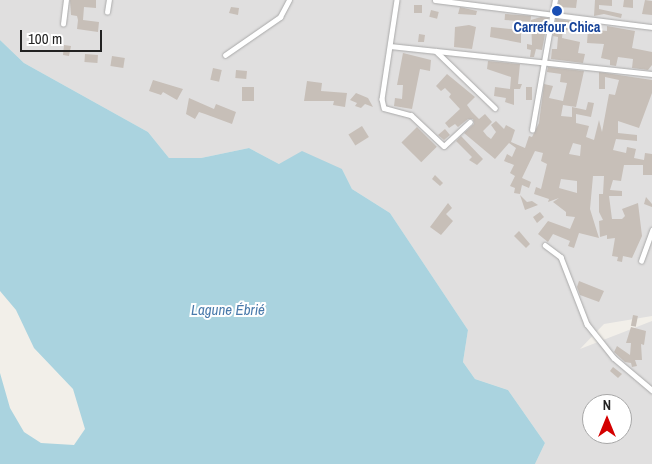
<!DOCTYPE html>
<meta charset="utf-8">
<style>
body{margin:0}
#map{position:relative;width:652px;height:464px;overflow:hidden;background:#f2efe9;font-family:"Archivo Narrow",sans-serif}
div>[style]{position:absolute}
.residential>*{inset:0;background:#e0dfdf}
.water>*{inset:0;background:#aad3df}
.building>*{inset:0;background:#c7bfb8;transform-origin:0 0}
.roads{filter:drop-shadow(0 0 1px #a9a9a9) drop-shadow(0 0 1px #a9a9a9)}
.street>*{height:4.5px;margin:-2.25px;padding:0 2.25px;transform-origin:2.25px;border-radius:2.25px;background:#fff}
.dots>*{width:14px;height:14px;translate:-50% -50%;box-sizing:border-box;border:2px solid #fff;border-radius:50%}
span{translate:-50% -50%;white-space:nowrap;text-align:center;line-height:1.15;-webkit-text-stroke:4px #fff;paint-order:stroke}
.transit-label{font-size:14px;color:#164399;font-weight:700}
.water-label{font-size:15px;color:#4a7aab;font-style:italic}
.north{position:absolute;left:582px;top:394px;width:50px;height:50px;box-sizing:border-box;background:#fff;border:1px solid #a7a7a7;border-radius:50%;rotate:0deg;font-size:14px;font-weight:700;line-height:20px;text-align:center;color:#222}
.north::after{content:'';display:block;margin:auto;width:18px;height:22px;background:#d40000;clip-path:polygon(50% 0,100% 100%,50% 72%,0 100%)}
.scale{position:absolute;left:20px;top:30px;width:82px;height:22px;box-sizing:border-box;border:2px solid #222;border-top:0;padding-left:6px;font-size:15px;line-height:18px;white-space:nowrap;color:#222;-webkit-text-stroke:4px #fff;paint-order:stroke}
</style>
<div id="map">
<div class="residential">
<div style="clip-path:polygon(evenodd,0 0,652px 0,652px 316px,604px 324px,580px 349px,652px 321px,652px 464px,535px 464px,545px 443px,508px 390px,475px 379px,463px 362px,468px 330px,390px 213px,352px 189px,342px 169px,279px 164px,249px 148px,201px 158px,169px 158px,148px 132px,24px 63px,0 40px,0 0,592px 404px,622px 404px,622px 434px,592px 434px,592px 404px)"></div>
</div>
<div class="water">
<div style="clip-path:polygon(0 40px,24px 63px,148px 132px,169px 158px,201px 158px,249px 148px,279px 164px,302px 151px,342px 169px,352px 189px,390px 213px,468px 330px,463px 362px,475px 379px,508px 390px,545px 443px,535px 464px,0 464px,0 373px,10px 408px,24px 432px,41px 443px,74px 445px,85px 429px,73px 389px,34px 348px,16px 310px,0 291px)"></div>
</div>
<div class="building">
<div style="clip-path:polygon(70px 0,96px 0,96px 8px,84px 7px,83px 20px,99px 22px,98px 32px,77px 29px,78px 20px,77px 16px,71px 15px)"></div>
<div style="clip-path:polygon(559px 0,577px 0,576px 8px,558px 7px)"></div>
<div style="clip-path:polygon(595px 0,612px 0,612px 6px,599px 5px,599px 9px,622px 14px,621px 18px,604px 14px,594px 16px)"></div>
<div style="clip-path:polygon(624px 0,633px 0,633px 8px,623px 7px)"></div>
<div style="clip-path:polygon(645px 0,652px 1px,652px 15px,642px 14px)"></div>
<div style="left:414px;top:5px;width:8px;height:8px"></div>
<div style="clip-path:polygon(231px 7px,239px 8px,238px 15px,229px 13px)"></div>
<div style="clip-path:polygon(460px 7px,477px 11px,476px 15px,458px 14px)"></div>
<div style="left:431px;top:10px;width:8px;height:7px;rotate:14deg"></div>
<div style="left:505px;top:14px;width:26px;height:6px;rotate:4deg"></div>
<div style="clip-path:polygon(541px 17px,548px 18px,542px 50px,536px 49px,534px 57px,530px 57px,531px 50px,527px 49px,527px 44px,532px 45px,531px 20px)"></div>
<div style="clip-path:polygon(556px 19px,583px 23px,582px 31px,563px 30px,562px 38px,580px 42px,578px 53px,585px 54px,583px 63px,551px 59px,552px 49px,557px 49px,558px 37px,553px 36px)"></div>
<div style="clip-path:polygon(469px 25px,476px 27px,472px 49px,454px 47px,455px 27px)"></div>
<div style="clip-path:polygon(607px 26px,635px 31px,632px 48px,652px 52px,652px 65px,648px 70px,632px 68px,633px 59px,618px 57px,616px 66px,610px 65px,610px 60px,601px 58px,604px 44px,587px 43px,588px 29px,607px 31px)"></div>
<div style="clip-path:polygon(491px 27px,521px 30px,521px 43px,490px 37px)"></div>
<div style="clip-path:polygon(419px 34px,425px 35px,424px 42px,418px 42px)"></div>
<div style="clip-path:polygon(64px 45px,71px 46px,69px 56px,63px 55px)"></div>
<div style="clip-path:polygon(403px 53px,431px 60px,430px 71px,420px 69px,412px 109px,394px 106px,395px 98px,402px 99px,403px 85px,397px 85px)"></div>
<div style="left:85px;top:54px;width:13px;height:8px;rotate:4deg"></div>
<div style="left:112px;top:56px;width:13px;height:10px;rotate:9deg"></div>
<div style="clip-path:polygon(488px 61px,520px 64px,518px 84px,522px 84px,520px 89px,514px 89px,514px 105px,505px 102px,506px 98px,494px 96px,495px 87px,510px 89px,511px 77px,487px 69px)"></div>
<div style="clip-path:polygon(evenodd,548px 67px,584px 71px,576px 107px,563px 105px,561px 116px,572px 117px,572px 107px,586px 110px,588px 102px,594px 103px,591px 117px,576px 114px,576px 123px,589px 126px,586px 137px,594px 140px,599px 120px,602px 132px,609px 94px,615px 95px,619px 80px,605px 77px,605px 89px,599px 89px,599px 72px,652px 80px,652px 93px,639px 128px,618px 121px,618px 133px,637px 135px,637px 141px,616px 139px,613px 150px,626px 153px,627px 147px,636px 149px,634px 158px,644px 160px,645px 153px,652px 154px,652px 175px,643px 175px,643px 165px,624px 165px,621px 181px,613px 180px,610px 190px,622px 191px,622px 196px,609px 196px,612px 219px,622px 219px,625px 216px,622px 209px,638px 203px,642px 236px,632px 258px,623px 256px,622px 262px,617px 261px,618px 257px,612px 256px,615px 238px,607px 239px,607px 235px,600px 237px,599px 221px,603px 220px,599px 212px,599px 194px,603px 194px,604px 176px,593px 176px,590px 209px,599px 238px,579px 233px,574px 248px,568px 246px,570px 241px,553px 234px,548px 242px,538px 234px,548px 221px,570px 229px,575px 217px,566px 216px,566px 212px,553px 202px,559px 198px,548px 202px,549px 199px,534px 194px,536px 187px,541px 189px,547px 164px,541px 161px,543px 153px,535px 151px,522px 178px,531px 182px,529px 188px,522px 185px,520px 194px,514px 193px,515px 188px,510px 186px,515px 176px,510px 173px,514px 165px,504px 161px,507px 154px,512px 157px,516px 148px,509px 143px,495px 159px,464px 133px,474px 124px,473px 119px,468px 119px,458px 127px,455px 124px,449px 128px,445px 123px,460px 109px,449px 97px,451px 94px,445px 88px,441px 91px,436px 86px,447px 74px,475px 97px,467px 105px,472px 112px,479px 119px,485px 114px,492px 122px,483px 131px,487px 136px,491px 139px,496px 132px,491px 125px,496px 121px,504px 129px,506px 125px,515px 130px,511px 142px,525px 148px,529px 136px,532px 137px,539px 123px,544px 84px,553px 86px,549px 98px,563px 101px,567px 83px,560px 82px,561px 74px,547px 72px,548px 67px,573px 143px,581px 145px,580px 156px,569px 154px,573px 143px,548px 67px,561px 179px,577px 181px,577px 193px,559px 188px,561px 179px)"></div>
<div style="left:213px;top:68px;width:9px;height:12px;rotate:13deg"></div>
<div style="left:236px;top:70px;width:11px;height:8px;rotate:5deg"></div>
<div style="clip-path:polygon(153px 80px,183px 89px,177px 100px,163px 92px,161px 95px,149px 91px)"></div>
<div style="clip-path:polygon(307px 81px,322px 83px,321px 91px,347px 93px,345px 107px,333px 105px,334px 101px,304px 101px)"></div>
<div style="left:242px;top:87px;width:12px;height:14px"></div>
<div style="left:526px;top:87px;width:6px;height:13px"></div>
<div style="clip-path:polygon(356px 93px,368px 98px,373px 107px,365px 104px,361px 108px,355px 106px,357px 103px,350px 100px)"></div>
<div style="clip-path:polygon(189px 98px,214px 109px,216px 104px,236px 112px,232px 124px,205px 114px,199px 112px,195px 119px,186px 114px)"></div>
<div style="left:362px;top:126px;width:13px;height:16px;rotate:58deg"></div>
<div style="left:417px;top:127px;width:28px;height:22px;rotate:45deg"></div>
<div style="clip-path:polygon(445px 129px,450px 135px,444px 140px,438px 135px)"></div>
<div style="clip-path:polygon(461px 136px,483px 159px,477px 165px,469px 160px,472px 157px,456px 141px)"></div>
<div style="clip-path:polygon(435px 175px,443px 183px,440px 186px,432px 179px)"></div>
<div style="clip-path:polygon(520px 195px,527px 202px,532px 201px,538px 205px,525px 210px)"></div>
<div style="clip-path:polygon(646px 197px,652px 204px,652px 207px,644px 204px)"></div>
<div style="clip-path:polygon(448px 203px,452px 208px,446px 214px,453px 221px,441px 235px,430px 227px)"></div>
<div style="clip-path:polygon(540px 212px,544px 217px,537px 223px,533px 217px)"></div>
<div style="clip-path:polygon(519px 231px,530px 244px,526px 248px,514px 236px)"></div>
<div style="clip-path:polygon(579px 281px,604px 291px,599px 302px,580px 295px,577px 287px)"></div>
<div style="left:633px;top:315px;width:5px;height:11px;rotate:11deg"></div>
<div style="clip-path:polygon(631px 327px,646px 331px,644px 345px,641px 344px,642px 360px,635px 360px,637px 366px,632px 367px,631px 363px,625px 362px,614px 352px,617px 346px,630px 355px,631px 343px,626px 343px)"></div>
<div style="clip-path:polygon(613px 367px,622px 374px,618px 378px,610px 371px)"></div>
</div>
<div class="roads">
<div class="street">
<div style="left:397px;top:0;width:100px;rotate:98.6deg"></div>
<div style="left:382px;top:99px;width:9px;rotate:77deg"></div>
<div style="left:384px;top:108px;width:28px;rotate:15deg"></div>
<div style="left:411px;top:115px;width:45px;rotate:43.2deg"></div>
<div style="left:444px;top:146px;width:35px;rotate:-43deg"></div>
<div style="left:435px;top:0;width:219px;rotate:7.1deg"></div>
<div style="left:107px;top:12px;width:12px;rotate:-81deg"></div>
<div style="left:63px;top:24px;width:24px;rotate:-83deg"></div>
<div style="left:390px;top:46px;width:263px;rotate:6.1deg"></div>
<div style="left:436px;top:51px;width:82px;rotate:44deg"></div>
<div style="left:225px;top:55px;width:67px;rotate:-34.6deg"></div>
<div style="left:280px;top:17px;width:19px;rotate:-62deg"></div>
<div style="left:532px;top:130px;width:132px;rotate:-80deg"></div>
<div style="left:545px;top:245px;width:20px;rotate:37deg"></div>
<div style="left:561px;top:257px;width:72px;rotate:68.8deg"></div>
<div style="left:587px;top:324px;width:43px;rotate:51.5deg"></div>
<div style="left:614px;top:358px;width:50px;rotate:40.1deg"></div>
<div style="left:641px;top:261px;width:33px;rotate:-70deg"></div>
</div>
</div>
<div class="dots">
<div style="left:557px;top:11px;background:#1a4fb4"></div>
</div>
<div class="transit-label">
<span style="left:557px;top:27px">Carrefour Chica</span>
</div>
<div class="water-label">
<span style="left:228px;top:310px">Lagune Ébrié</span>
</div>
<div class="north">N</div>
<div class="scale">100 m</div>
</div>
